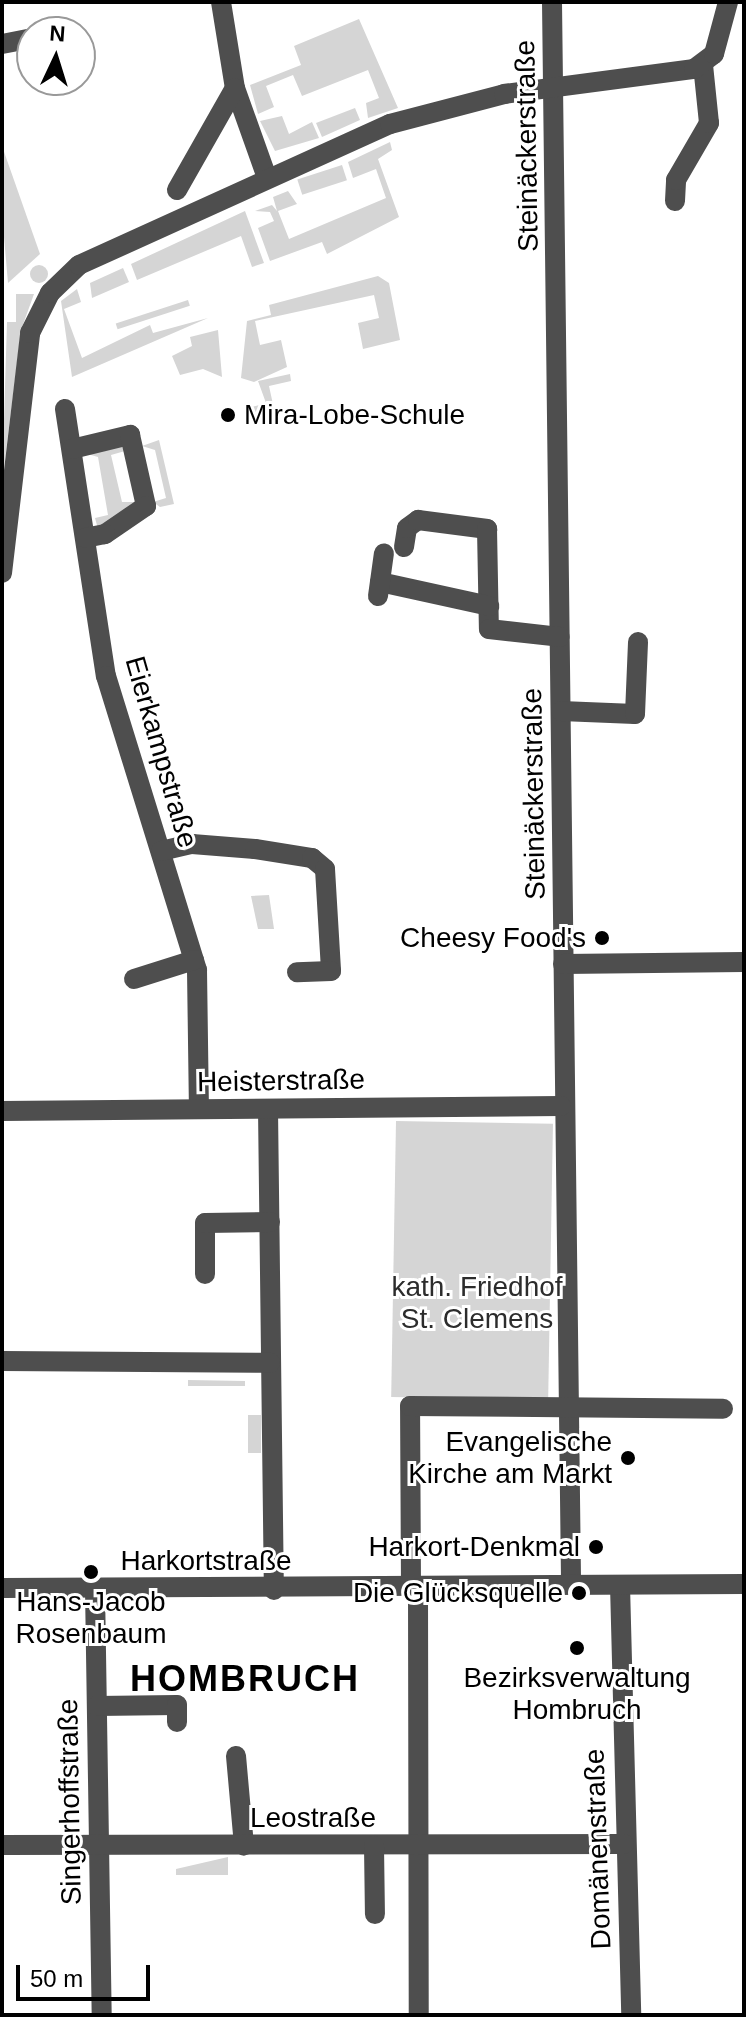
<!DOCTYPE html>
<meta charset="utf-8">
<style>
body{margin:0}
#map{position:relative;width:746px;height:2017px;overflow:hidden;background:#fff;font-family:Arial,sans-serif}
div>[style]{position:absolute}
.green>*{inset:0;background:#d5d5d5;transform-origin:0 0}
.round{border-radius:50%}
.minor>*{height:20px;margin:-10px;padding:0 10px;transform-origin:10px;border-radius:10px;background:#4e4e4e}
.dots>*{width:22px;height:22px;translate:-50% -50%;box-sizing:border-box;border:4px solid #fff;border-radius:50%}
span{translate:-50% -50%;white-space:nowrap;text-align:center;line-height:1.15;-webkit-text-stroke:6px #fff;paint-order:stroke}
.street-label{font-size:28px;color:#000}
.poi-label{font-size:28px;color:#000}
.left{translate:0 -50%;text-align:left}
.right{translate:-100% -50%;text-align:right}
.park-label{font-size:28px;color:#2c2c2c}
.district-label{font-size:36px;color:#000;font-weight:700;letter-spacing:2px}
.frame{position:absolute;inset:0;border:4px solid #000;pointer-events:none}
.north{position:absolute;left:16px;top:16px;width:80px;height:80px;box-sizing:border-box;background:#fff;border:2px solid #999;border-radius:50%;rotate:4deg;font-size:22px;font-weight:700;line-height:32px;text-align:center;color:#000}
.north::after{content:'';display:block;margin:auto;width:28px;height:36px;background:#000;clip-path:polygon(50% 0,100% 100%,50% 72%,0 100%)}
.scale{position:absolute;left:16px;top:1965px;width:134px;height:36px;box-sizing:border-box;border:4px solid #000;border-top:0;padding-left:10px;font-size:24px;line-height:28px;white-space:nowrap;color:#000;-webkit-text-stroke:6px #fff;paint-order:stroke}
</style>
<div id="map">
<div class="green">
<div style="clip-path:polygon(359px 19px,398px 108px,368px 118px,366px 103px,379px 98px,368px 70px,302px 96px,293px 75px,266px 86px,274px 107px,258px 114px,250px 85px,301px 65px,294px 46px)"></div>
<div style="clip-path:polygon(355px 108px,360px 120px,322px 137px,316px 123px)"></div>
<div style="clip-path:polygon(282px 116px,289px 134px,312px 122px,319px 138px,275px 151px,260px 121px)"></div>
<div style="clip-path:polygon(390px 142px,392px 150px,378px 159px,399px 217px,327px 254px,322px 242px,270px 261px,258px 228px,274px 221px,270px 212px,255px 211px,272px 205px,277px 211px,273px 197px,288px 191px,297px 204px,278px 211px,289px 239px,386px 198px,376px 169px,353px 178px,348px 162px)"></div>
<div style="clip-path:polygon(2px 146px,40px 254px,8px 283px,2px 214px)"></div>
<div style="left:342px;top:165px;width:16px;height:47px;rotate:72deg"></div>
<div style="clip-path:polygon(245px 211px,264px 263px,252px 267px,241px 236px,137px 280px,131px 264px)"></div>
<div class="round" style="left:30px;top:265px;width:18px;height:18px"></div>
<div style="clip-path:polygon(123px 268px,129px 282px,92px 298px,90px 283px)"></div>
<div style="clip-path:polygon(378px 276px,389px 283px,400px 340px,363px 349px,358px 323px,379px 318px,374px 295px,255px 321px,260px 345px,281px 340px,287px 367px,254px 382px,241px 378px,247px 321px,271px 315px,269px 305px)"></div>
<div style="clip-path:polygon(77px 289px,81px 302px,64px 309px,82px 358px,150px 325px,153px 333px,208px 318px,72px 377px,61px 301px)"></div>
<div style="clip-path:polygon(16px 294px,34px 294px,21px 330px,2px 484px,7px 322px,16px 322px)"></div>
<div style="left:188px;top:300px;width:6px;height:76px;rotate:72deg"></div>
<div style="clip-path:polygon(218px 330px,222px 377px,203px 369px,180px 375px,172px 356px,192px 346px,190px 337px)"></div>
<div style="clip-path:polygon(290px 374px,291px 381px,269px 386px,274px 409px,254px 414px,252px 407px,266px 403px,258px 381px)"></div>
<div style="clip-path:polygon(159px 440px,174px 504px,160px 507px,153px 502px,166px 498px,155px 450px,142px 446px)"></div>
<div style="clip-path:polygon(122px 446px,125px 451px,111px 455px,122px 502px,136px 502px,98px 529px,95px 518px,108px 515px,98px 457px,84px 453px)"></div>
<div style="clip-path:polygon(269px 895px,274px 929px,258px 929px,251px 896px)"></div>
<div style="left:396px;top:1121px;width:157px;height:276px;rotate:1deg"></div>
<div style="clip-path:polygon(188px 1380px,245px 1381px,245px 1386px,188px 1386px)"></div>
<div style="left:248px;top:1415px;width:13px;height:38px"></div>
<div style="clip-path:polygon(228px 1857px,228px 1875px,176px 1875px,176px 1869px)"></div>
</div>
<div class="minor">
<div style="left:221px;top:2px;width:87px;rotate:80.8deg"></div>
<div style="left:235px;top:88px;width:96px;rotate:70.4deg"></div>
<div style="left:552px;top:2px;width:1583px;rotate:89.31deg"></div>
<div style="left:59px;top:32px;width:5px;rotate:-11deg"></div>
<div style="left:2px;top:44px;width:31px;rotate:-11deg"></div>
<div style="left:177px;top:190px;width:117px;rotate:-60.4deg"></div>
<div style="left:675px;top:201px;width:21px;rotate:-87deg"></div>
<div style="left:676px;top:180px;width:66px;rotate:-59.9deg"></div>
<div style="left:709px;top:123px;width:58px;rotate:-95.9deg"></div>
<div style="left:65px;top:409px;width:270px;rotate:81.3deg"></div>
<div style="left:106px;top:676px;width:308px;rotate:72.8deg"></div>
<div style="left:197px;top:970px;width:139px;rotate:89.2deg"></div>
<div style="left:72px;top:449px;width:60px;rotate:-13.6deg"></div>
<div style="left:130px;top:435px;width:73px;rotate:77.3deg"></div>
<div style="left:146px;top:506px;width:50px;rotate:145.7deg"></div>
<div style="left:105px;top:534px;width:20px;rotate:169deg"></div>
<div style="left:404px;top:547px;width:19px;rotate:-81deg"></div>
<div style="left:407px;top:528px;width:14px;rotate:-36deg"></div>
<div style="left:418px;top:520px;width:70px;rotate:7.4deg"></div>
<div style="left:487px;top:529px;width:100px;rotate:88.9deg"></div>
<div style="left:489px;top:629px;width:71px;rotate:6.4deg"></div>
<div style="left:2px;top:573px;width:242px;rotate:-83.3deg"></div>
<div style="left:30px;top:333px;width:45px;rotate:-63.4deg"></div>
<div style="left:50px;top:293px;width:40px;rotate:-44deg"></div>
<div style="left:79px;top:265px;width:341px;rotate:-24.4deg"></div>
<div style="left:390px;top:124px;width:118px;rotate:-14.7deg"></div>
<div style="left:504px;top:94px;width:192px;rotate:-7.5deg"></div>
<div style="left:694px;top:69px;width:25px;rotate:-37deg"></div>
<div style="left:714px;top:54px;width:54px;rotate:-74.9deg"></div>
<div style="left:380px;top:582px;width:112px;rotate:12.4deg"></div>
<div style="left:378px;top:596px;width:43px;rotate:-82.1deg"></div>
<div style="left:561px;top:711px;width:74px;rotate:2.3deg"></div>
<div style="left:635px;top:714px;width:72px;rotate:-87.6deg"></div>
<div style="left:161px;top:851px;width:32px;rotate:-13deg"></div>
<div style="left:192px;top:844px;width:63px;rotate:4.5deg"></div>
<div style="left:255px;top:849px;width:58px;rotate:9deg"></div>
<div style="left:312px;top:858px;width:17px;rotate:40deg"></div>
<div style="left:325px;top:869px;width:102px;rotate:86.6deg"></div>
<div style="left:331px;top:971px;width:34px;rotate:178deg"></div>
<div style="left:563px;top:964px;width:181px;rotate:-0.6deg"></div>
<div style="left:134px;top:979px;width:63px;rotate:-17.6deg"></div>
<div style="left:268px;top:1109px;width:481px;rotate:89.3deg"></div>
<div style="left:2px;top:1111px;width:559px;rotate:-0.51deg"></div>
<div style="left:205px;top:1274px;width:51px;rotate:-90deg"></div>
<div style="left:205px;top:1223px;width:65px;rotate:-0.9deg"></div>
<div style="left:2px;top:1361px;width:268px;rotate:0.4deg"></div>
<div style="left:620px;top:1585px;width:430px;rotate:88.5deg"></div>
<div style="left:2px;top:1588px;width:742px;rotate:-0.31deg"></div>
<div style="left:411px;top:1588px;width:182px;rotate:-90.3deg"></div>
<div style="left:410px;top:1406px;width:313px;rotate:0.5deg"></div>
<div style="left:418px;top:1588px;width:427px;rotate:89.9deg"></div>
<div style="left:95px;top:1589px;width:426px;rotate:89.1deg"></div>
<div style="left:97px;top:1706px;width:80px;rotate:-0.7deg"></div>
<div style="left:177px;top:1705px;width:17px;rotate:90deg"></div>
<div style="left:236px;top:1756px;width:90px;rotate:84.9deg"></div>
<div style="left:2px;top:1845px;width:622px;rotate:-0.09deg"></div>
<div style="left:374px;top:1846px;width:68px;rotate:89.2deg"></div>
</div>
<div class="dots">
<div style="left:228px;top:415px;background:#000"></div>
<div style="left:602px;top:938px;background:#000"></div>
<div style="left:628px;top:1458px;background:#000"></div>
<div style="left:596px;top:1547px;background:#000"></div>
<div style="left:91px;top:1572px;background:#000"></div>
<div style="left:579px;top:1593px;background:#000"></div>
<div style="left:577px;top:1648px;background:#000"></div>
</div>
<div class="street-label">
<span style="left:527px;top:146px;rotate:-91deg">Steinäckerstraße</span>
<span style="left:161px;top:752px;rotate:74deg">Eierkampstraße</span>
<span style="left:534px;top:794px;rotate:-91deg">Steinäckerstraße</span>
<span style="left:281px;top:1081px;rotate:-1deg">Heisterstraße</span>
<span style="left:206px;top:1561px">Harkortstraße</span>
<span style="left:70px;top:1802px;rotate:-91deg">Singerhoffstraße</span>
<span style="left:313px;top:1818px">Leostraße</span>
<span style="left:598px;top:1849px;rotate:-92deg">Domänenstraße</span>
</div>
<div class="poi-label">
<span class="left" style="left:244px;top:415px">Mira-Lobe-Schule</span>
<span class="right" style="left:586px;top:938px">Cheesy Food's</span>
<span class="right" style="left:612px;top:1458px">Evangelische<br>Kirche am Markt</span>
<span class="right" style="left:580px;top:1547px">Harkort-Denkmal</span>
<span class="right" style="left:563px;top:1593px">Die Glücksquelle</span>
<span style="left:91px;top:1618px">Hans-Jacob<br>Rosenbaum</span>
<span style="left:577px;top:1694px">Bezirksverwaltung<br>Hombruch</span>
</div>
<div class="park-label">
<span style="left:477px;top:1303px">kath. Friedhof<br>St. Clemens</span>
</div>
<div class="district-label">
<span style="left:245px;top:1679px">HOMBRUCH</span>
</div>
<div class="frame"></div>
<div class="north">N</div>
<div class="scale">50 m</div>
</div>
